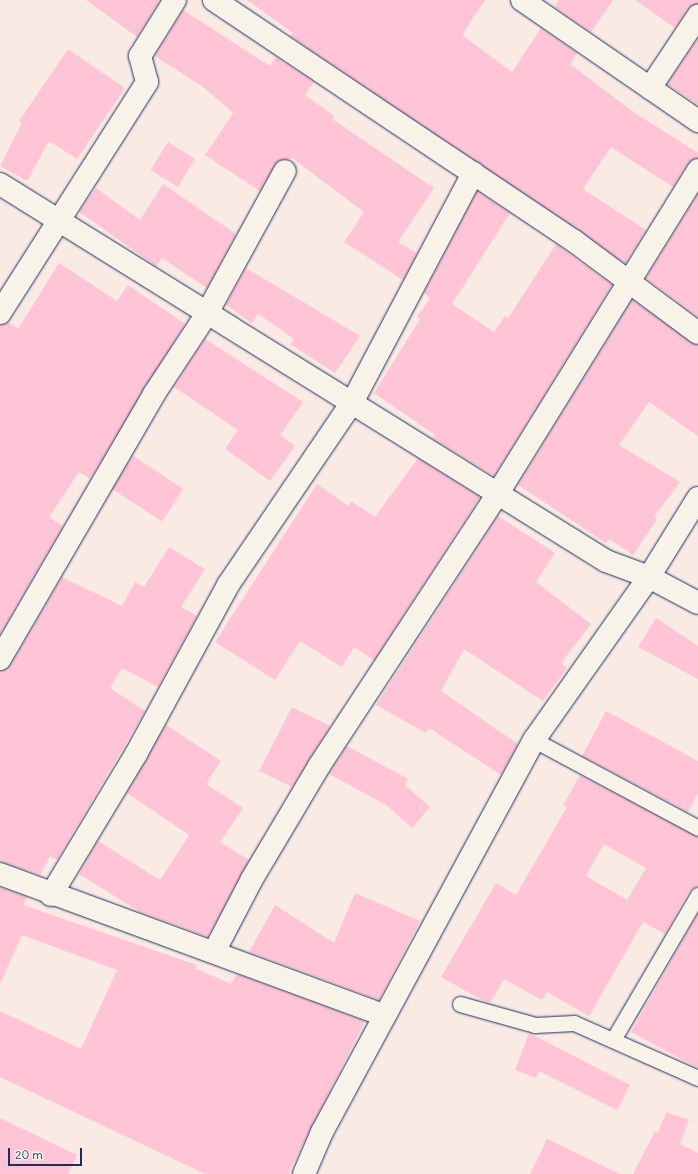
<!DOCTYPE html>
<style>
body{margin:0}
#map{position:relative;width:698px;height:1174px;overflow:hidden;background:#f9eae4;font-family:Delius,sans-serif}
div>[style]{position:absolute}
.building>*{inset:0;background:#ffc4d5;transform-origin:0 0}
.roads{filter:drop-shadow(0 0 1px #1b2f5e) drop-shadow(0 0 1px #1b2f5e)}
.service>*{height:15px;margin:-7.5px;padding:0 7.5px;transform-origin:7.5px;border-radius:7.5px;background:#f7f3e8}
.minor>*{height:22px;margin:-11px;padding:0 11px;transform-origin:11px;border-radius:11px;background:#f7f3e8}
span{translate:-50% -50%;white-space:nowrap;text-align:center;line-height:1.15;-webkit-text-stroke:4px #f7f3e8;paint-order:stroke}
.scale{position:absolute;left:8px;top:1148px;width:74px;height:18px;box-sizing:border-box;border:2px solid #1b2f5e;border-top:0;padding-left:5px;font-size:12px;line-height:14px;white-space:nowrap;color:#1b2f5e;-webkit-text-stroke:3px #f7f3e8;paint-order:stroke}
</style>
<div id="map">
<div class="building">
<div style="clip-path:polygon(86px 0,160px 0,137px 37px)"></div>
<div style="clip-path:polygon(247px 0,485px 0,462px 35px,512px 72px,541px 28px,577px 53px,570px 64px,632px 111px,698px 153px,698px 158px,688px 163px,673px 187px,611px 147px,583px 189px,646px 230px,625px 264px,290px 36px,293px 33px)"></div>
<div style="clip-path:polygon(559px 0,613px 0,591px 32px,555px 7px)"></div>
<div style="clip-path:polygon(635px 0,698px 0,698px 4px,688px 9px,675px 28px)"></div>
<div style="clip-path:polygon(183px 10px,270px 66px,276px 57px,314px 82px,305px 95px,334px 116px,332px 119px,434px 188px,398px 242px,417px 253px,403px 280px,344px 242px,364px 212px,292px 158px,278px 161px,260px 191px,205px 155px,233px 113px,203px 87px,155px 56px)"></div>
<div style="clip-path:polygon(698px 39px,698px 105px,667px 84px)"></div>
<div style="clip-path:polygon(68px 49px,125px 88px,77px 159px,49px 141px,27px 181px,0 166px,22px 123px,19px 121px)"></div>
<div style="left:168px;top:142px;width:32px;height:33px;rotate:32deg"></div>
<div style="clip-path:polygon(163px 184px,236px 234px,207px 288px,162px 258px,156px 266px,79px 212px,96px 188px,140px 220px)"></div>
<div style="clip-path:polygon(477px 191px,510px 213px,452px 304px,494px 332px,505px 316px,508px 318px,556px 244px,612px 285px,494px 476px,432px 438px,435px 435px,374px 393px,420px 319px,417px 317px,430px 298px,424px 293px)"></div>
<div style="clip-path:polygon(698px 194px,698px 317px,646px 278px)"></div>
<div style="clip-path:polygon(59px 263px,117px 301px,128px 285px,185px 324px,90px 479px,79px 472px,49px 517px,63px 526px,0 634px,0 325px,8px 322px,18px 329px)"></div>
<div style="clip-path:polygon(246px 268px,360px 336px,335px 373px,290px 344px,294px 339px,258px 314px,252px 323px,226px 305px)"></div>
<div style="clip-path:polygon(632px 300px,698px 345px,698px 436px,649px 402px,619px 445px,680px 482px,654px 517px,657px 519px,633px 555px,609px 539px,606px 543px,518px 485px)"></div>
<div style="clip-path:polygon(205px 339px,303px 402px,280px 435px,295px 446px,270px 481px,225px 449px,238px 430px,174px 387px)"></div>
<div style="left:133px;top:456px;width:60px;height:39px;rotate:33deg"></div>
<div style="clip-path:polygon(418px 458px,480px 497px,374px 660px,354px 647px,342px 667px,300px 641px,275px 680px,215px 642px,317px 484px,348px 506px,351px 501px,375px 517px)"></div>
<div style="clip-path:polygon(498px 516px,555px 553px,536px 582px,591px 624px,561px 663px,567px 668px,543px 701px,464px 649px,441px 691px,518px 744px,501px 775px,429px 728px,426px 733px,376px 705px)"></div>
<div style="clip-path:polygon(169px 547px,205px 569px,181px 607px,197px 616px,158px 687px,122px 668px,110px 688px,145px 711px,57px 860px,50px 856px,40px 875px,0 862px,0 671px,11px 665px,62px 577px,122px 606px,135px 582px,144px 587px)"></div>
<div style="clip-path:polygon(656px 618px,698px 646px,698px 679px,638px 647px)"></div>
<div style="clip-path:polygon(292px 707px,330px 726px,292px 787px,259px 771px)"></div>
<div style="clip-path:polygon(606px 711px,698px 761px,698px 793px,688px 812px,582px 756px)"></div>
<div style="clip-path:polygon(166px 725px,221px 761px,206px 784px,243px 808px,220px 842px,249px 860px,208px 937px,140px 912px,79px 874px,98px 841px,160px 880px,189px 835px,127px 793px)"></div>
<div style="clip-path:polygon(347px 746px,408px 779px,405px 785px,430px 807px,412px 828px,386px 805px,329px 774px)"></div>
<div style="clip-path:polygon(evenodd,580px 775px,698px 837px,698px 886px,690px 890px,665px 934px,643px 922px,589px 1016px,547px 992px,542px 1000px,504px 979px,490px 1003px,484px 1001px,441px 977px,496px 883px,516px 895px,567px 807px,563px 805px,580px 775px,604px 844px,646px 868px,627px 900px,586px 876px,604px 844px)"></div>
<div style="clip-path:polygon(0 887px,27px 897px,23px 905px,197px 965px,195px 968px,231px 984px,237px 974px,365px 1021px,288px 1174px,205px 1174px,0 1077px,0 1011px,81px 1049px,117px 970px,22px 935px,0 984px)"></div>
<div style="clip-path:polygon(355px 893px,420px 921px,379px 1000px,249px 952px,275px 905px,334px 943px)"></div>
<div style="clip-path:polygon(698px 913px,698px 1068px,631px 1032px)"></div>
<div style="clip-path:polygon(529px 1033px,630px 1085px,617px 1110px,539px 1071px,536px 1078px,515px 1070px)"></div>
<div style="clip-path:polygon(666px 1112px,689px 1120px,680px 1144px,698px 1153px,698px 1174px,633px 1174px,655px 1131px,658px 1133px)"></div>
<div style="clip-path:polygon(0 1118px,77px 1155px,68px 1174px,0 1174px)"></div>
<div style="clip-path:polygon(547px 1139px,620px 1174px,530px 1174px)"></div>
</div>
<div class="roads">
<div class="service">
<div style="left:534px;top:740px;width:186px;rotate:28.2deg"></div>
<div style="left:460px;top:1004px;width:78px;rotate:15.6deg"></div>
<div style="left:535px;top:1025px;width:39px;rotate:-3deg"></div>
<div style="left:574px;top:1023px;width:136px;rotate:23.9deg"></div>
<div style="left:614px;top:1038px;width:166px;rotate:-59.6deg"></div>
</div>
<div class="minor">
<div style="left:214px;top:0;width:433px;rotate:33.8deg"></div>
<div style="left:574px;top:241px;width:154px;rotate:36.6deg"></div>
<div style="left:522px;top:0;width:214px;rotate:34.5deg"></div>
<div style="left:650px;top:88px;width:87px;rotate:-56.3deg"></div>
<div style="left:0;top:184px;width:714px;rotate:31.89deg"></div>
<div style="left:606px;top:561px;width:46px;rotate:20.4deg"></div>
<div style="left:649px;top:577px;width:93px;rotate:-58.2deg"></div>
<div style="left:0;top:313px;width:274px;rotate:-57.5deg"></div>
<div style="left:147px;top:82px;width:27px;rotate:-105deg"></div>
<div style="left:140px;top:56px;width:66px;rotate:-58deg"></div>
<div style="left:0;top:659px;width:306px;rotate:-59.8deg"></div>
<div style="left:154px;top:394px;width:95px;rotate:-56.6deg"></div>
<div style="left:206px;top:315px;width:164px;rotate:-61.3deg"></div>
<div style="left:0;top:874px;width:409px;rotate:20.2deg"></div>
<div style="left:51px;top:895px;width:165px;rotate:-58.9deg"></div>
<div style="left:136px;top:754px;width:192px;rotate:-61.4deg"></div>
<div style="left:228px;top:585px;width:222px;rotate:-55.8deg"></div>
<div style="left:353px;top:401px;width:258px;rotate:-62.2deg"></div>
<div style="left:214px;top:952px;width:82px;rotate:-62.5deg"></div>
<div style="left:252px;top:879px;width:131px;rotate:-59.3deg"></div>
<div style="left:319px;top:766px;width:326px;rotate:-56.7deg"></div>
<div style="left:498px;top:493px;width:380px;rotate:-58.2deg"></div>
<div style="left:304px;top:1174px;width:46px;rotate:-66.8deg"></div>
<div style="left:322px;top:1132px;width:446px;rotate:-61.6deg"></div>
<div style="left:534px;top:740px;width:199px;rotate:-54.8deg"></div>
<div style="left:649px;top:577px;width:55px;rotate:28deg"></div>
</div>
</div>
<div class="scale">20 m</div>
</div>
